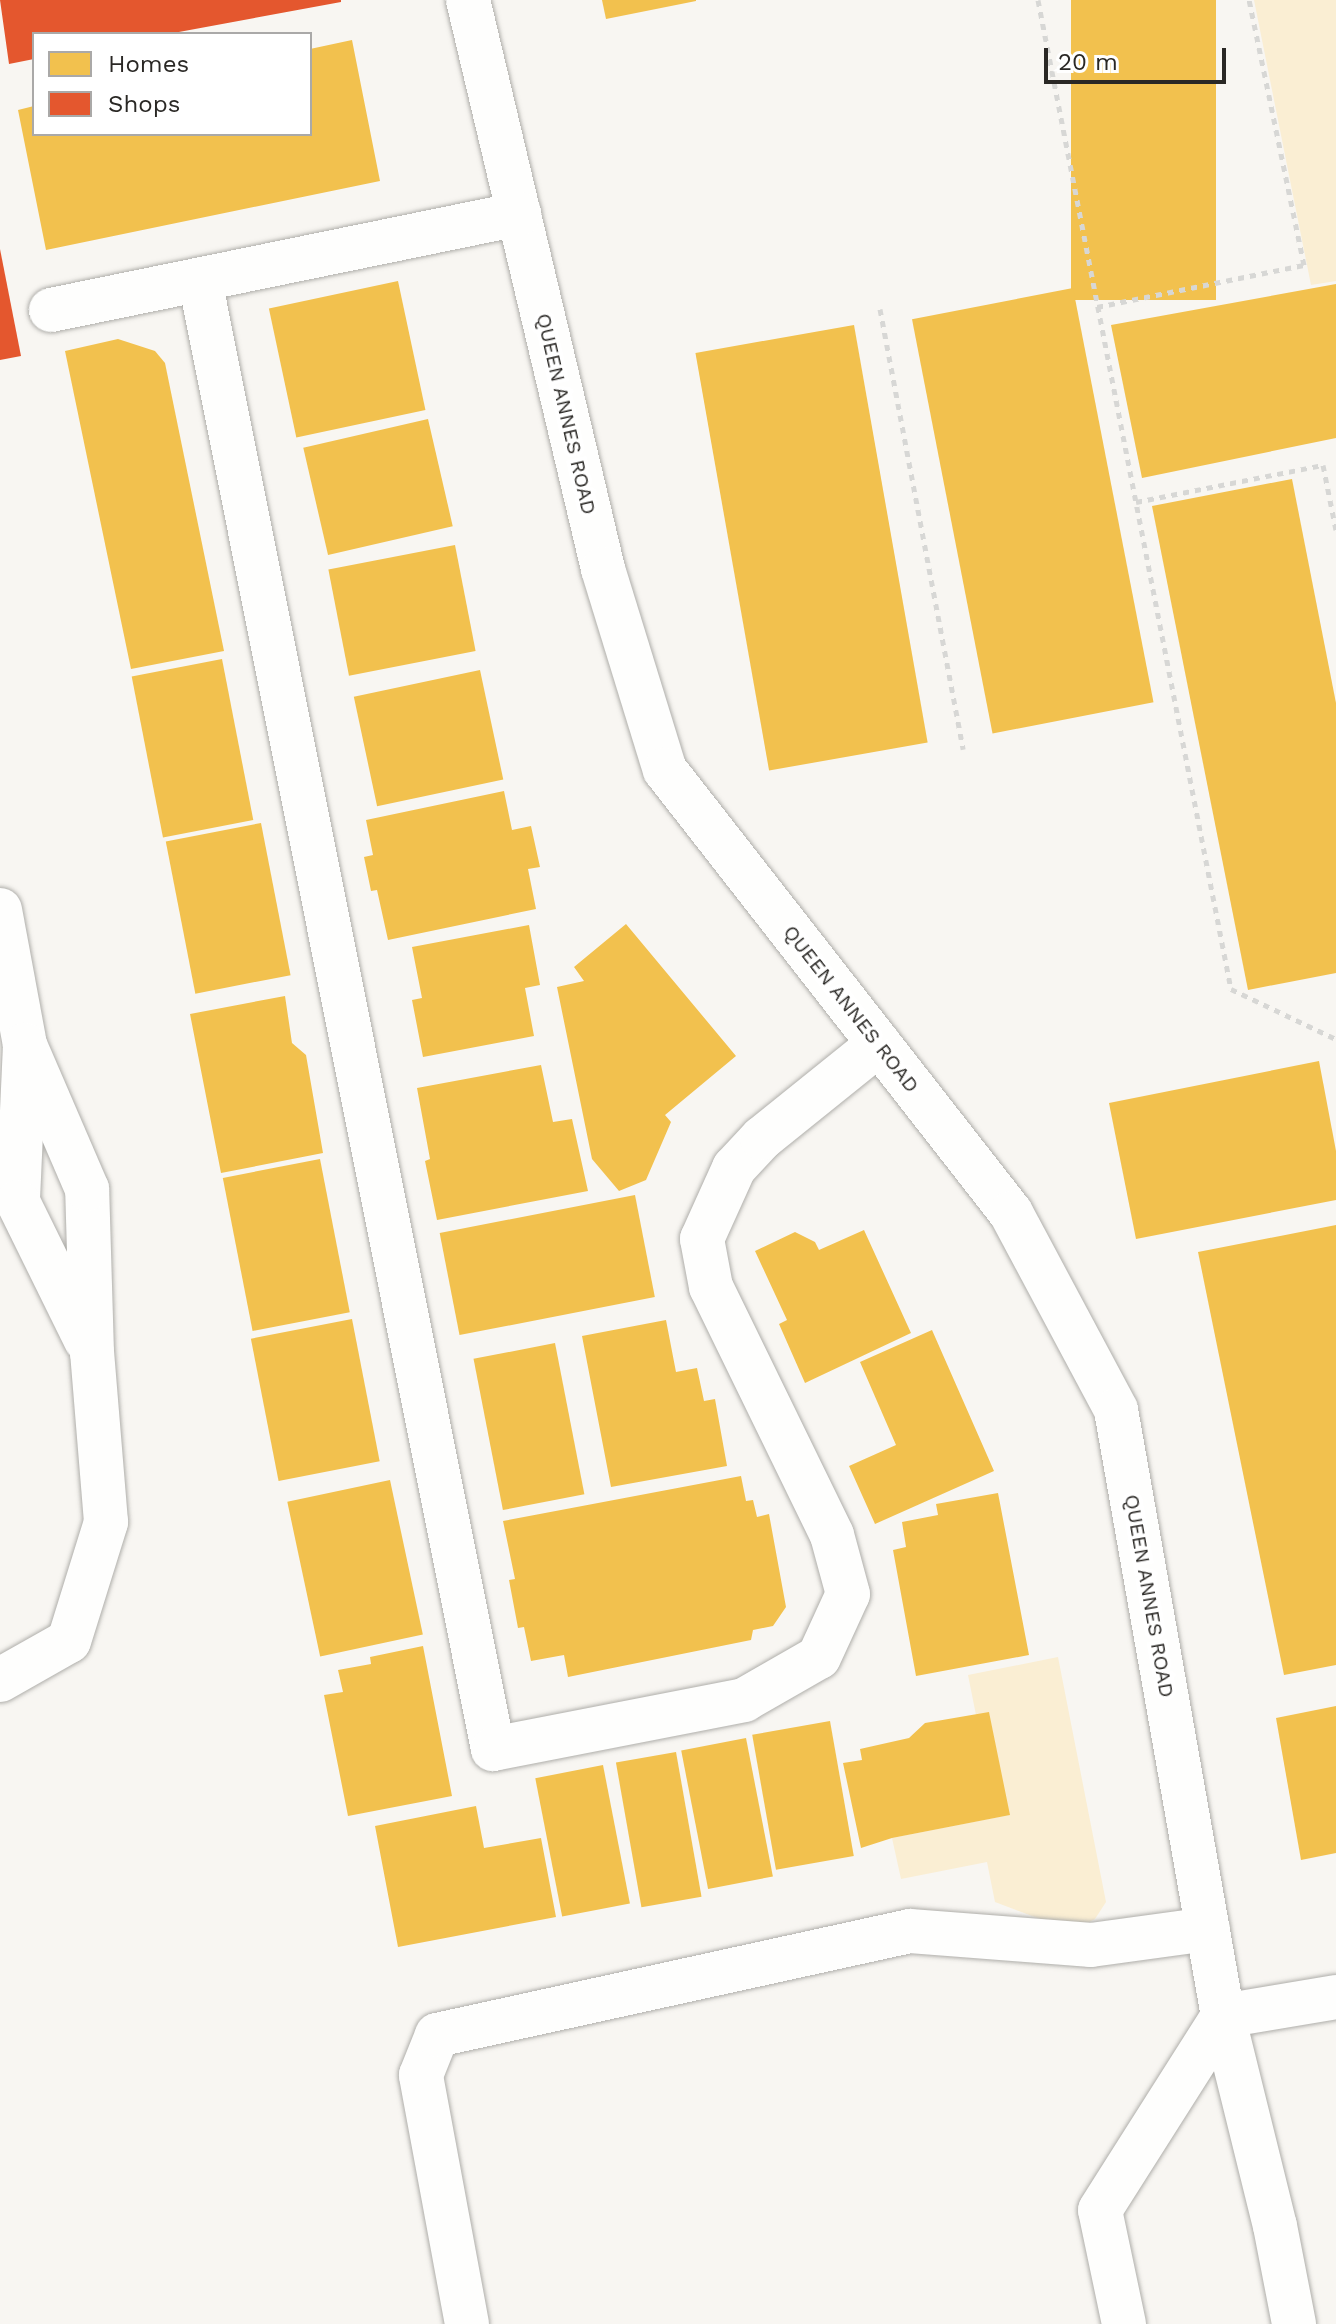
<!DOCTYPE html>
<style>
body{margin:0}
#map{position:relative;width:1336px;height:2324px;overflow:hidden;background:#f8f6f2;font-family:"Work Sans",sans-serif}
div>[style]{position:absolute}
.green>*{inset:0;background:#faeed3}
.homes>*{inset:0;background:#f2c14e;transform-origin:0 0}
.shops>*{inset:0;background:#e4572e}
.path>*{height:5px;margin-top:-2.5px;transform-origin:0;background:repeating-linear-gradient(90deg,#d7d7d5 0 6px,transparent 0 12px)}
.roads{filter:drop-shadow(0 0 2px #afaeaa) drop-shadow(0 0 2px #afaeaa)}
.minor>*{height:44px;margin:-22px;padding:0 22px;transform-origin:22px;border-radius:22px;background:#fefefd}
span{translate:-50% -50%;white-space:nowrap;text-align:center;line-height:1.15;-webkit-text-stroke:8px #fff;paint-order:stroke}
.street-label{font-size:20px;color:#2a2825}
.legend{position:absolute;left:32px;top:32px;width:280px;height:104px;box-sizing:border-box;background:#fff;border:2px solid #aaa9a8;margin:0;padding:10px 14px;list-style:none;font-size:24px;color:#2a2825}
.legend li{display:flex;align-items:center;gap:16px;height:40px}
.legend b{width:40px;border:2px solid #aaa9a8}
.scale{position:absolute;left:1044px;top:48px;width:182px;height:36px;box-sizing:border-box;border:4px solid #2a2825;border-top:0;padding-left:10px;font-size:24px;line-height:28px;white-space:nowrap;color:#2a2825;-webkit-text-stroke:6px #fff;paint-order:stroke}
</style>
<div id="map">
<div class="green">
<div style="clip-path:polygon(1254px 0,1336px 0,1336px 281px,1311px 285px)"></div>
<div style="clip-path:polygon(1058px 1657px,1106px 1902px,1095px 1919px,1081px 1926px,1059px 1926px,995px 1902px,987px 1862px,901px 1879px,892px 1838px,1009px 1815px,989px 1713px,976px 1715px,968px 1675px)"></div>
</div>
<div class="homes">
<div style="clip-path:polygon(602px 0,696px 0,696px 1px,606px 19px)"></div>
<div style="left:1071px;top:0;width:145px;height:300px"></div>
<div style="clip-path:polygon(352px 40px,380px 181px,46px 250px,18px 110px,34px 106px,34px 134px,310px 134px,310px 49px)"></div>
<div style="left:398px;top:281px;width:132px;height:132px;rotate:78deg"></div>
<div style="clip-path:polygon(1336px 284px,1336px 438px,1142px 478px,1111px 325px)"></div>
<div style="left:1073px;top:288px;width:422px;height:164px;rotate:79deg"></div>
<div style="left:854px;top:325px;width:424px;height:161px;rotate:80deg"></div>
<div style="clip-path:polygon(118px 339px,155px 351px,165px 363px,224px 651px,131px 669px,65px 351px)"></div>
<div style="left:428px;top:419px;width:110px;height:128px;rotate:77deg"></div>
<div style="clip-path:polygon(1292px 479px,1336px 703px,1336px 973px,1248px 990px,1152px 506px)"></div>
<div style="left:455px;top:545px;width:108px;height:129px;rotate:79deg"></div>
<div style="left:222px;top:659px;width:164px;height:92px;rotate:79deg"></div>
<div style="left:480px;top:670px;width:112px;height:129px;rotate:78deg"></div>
<div style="clip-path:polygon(504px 791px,512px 830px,531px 826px,540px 867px,528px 869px,536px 909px,388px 940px,377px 890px,371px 891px,364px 857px,373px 855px,366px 820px)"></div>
<div style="left:261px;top:823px;width:155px;height:97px;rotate:79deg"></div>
<div style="clip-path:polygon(626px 924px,736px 1056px,665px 1115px,671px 1122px,646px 1180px,619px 1191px,592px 1159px,557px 987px,584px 981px,574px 967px)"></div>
<div style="clip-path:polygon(529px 925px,540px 985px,525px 988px,534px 1036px,423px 1057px,412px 1000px,422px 998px,412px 947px)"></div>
<div style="clip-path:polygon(285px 996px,292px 1043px,306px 1055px,323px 1153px,221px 1173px,190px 1014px)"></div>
<div style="clip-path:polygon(1319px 1061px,1336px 1151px,1336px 1200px,1136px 1239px,1109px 1103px)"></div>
<div style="clip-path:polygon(541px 1065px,553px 1122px,572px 1119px,588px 1191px,437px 1220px,425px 1161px,430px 1159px,417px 1088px)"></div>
<div style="left:320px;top:1159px;width:156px;height:99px;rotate:79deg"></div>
<div style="left:635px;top:1195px;width:104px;height:199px;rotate:79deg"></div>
<div style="clip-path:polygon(1336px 1225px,1336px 1665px,1284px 1675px,1198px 1252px)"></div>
<div style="clip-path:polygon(864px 1230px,911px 1333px,805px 1383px,779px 1324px,787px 1320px,755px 1251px,795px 1232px,815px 1242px,819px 1250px)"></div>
<div style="left:352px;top:1319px;width:145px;height:103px;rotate:79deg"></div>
<div style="clip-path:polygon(666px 1320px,676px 1372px,697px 1368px,704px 1401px,715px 1399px,727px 1466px,611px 1487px,582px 1336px)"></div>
<div style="clip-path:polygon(932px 1330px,994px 1471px,875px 1524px,849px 1466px,896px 1445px,860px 1362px)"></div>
<div style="left:555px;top:1343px;width:154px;height:83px;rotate:79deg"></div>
<div style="clip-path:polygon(741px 1476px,746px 1501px,753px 1500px,757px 1517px,769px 1514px,786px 1607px,773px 1626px,753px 1630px,751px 1640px,568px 1677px,564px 1655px,531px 1661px,524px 1627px,518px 1628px,509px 1580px,515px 1579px,503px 1521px)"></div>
<div style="left:390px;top:1480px;width:158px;height:105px;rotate:78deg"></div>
<div style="clip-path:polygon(998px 1493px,1029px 1655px,916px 1676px,893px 1550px,906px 1547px,902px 1522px,938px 1515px,936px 1504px)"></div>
<div style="clip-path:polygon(423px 1646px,452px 1796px,348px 1816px,324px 1695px,343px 1692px,338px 1670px,371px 1664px,370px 1657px)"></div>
<div style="clip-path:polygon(1336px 1706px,1336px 1853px,1301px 1860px,1276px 1718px)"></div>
<div style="clip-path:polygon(989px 1712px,1010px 1815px,892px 1838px,861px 1848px,843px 1763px,862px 1760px,860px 1749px,909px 1738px,925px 1723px)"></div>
<div style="left:830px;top:1721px;width:137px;height:79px;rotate:80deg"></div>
<div style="left:746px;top:1738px;width:141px;height:66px;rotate:79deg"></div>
<div style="left:676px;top:1752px;width:147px;height:61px;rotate:80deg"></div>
<div style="left:603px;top:1765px;width:141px;height:69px;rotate:79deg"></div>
<div style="clip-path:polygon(476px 1806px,484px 1848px,541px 1838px,556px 1917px,398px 1947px,375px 1826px)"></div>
</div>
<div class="shops">
<div style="clip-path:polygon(0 0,341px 0,341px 2px,168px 34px,34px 34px,34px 59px,9px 64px)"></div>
<div style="clip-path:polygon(0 249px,21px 356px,0 360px)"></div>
</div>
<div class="path">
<div style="left:1038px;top:0;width:1008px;rotate:78.96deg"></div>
<div style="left:1231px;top:989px;width:116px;rotate:25.5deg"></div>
<div style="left:1097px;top:307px;width:211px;rotate:-11.5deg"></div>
<div style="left:1304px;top:265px;width:271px;rotate:-101.7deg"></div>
<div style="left:880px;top:309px;width:448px;rotate:79.3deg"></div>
<div style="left:1136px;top:502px;width:191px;rotate:-11.2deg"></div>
<div style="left:1323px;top:465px;width:66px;rotate:78.7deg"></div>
</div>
<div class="roads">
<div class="minor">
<div style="left:468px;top:0;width:585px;rotate:76.65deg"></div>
<div style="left:603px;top:569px;width:210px;rotate:72.9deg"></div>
<div style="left:665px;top:770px;width:562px;rotate:52.01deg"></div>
<div style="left:1011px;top:1213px;width:223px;rotate:61.9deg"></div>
<div style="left:1116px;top:1410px;width:615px;rotate:79.99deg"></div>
<div style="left:1223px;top:2016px;width:216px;rotate:76.1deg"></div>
<div style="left:1275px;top:2226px;width:100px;rotate:79deg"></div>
<div style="left:200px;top:280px;width:1498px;rotate:78.72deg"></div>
<div style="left:493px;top:1749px;width:256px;rotate:-11deg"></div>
<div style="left:744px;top:1700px;width:86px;rotate:-29.8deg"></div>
<div style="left:819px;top:1657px;width:69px;rotate:-65.3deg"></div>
<div style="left:848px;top:1594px;width:61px;rotate:-105.2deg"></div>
<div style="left:832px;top:1535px;width:276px;rotate:-116deg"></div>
<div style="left:711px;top:1287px;width:49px;rotate:-100.6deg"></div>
<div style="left:702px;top:1239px;width:78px;rotate:-65.7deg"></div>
<div style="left:734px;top:1168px;width:41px;rotate:-47deg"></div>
<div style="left:762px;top:1138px;width:150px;rotate:-38.8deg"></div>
<div style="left:51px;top:310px;width:478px;rotate:-11.6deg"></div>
<div style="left:0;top:910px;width:137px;rotate:79.5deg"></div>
<div style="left:25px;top:1045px;width:157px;rotate:92.6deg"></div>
<div style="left:18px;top:1202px;width:154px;rotate:63.8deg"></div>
<div style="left:0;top:1680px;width:79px;rotate:-29.5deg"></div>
<div style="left:69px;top:1641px;width:125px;rotate:-72.7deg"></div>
<div style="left:106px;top:1522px;width:170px;rotate:-94.7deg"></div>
<div style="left:92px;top:1353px;width:164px;rotate:-91.7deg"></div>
<div style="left:87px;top:1189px;width:157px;rotate:-113.3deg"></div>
<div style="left:1223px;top:2016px;width:115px;rotate:-9.5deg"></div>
<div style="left:467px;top:2324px;width:253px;rotate:-100.5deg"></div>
<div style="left:421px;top:2075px;width:43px;rotate:-68.2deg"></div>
<div style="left:437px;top:2035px;width:484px;rotate:-12.4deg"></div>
<div style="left:910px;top:1931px;width:182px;rotate:4.4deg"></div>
<div style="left:1091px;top:1945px;width:118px;rotate:-7.8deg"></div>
<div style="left:1124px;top:2324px;width:116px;rotate:-101.9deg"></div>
<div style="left:1100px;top:2210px;width:230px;rotate:-57.6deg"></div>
</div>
</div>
<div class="street-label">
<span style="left:566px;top:414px;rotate:77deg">QUEEN ANNES ROAD</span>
<span style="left:851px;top:1009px;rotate:52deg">QUEEN ANNES ROAD</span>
<span style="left:1149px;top:1596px;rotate:80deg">QUEEN ANNES ROAD</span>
</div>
<ul class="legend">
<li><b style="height:22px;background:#f2c14e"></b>Homes</li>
<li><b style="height:22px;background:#e4572e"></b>Shops</li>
</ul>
<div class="scale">20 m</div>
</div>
